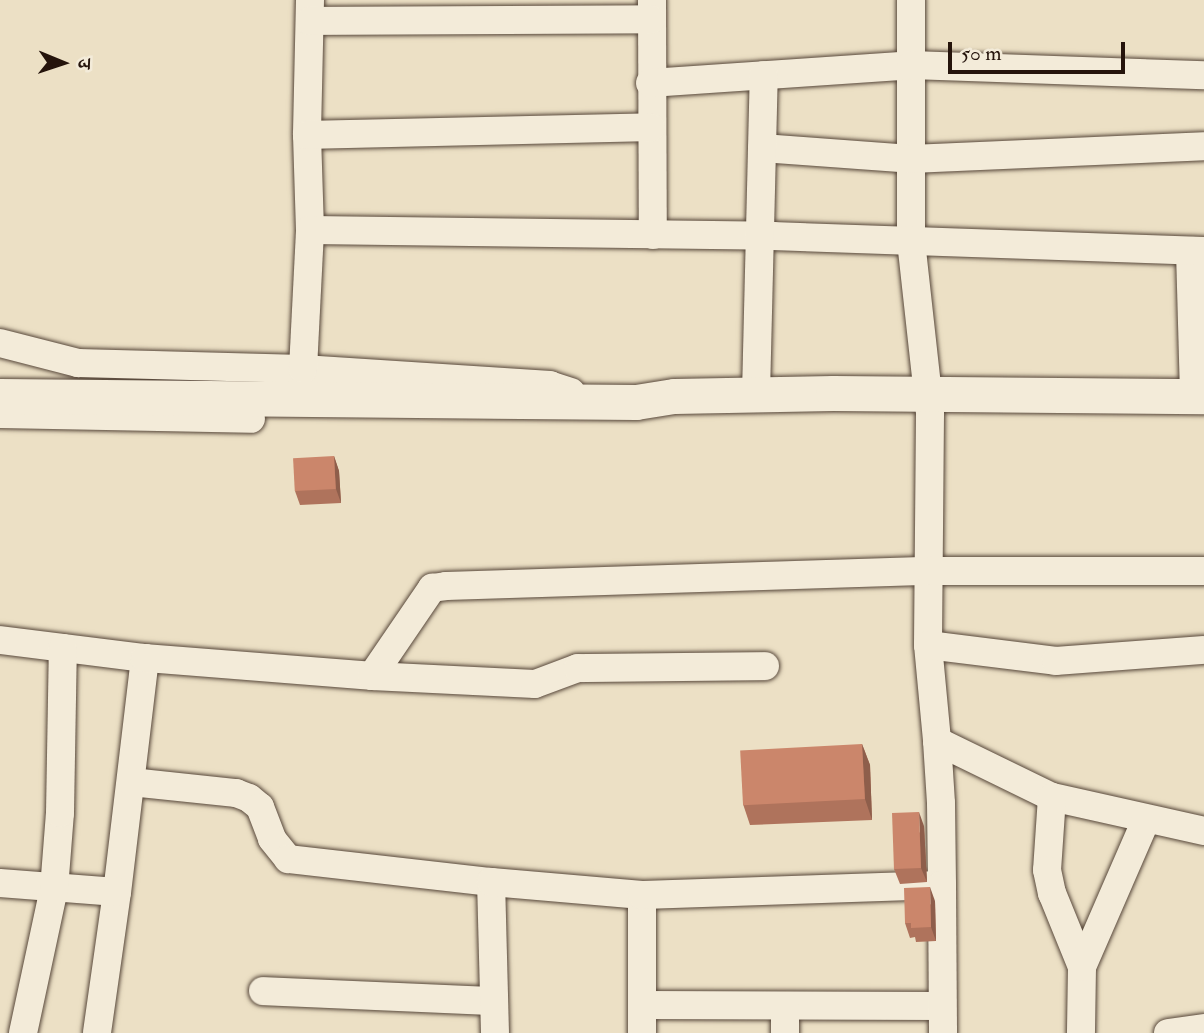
<!DOCTYPE html>
<meta charset="utf-8">
<style>
body{margin:0}
#map{position:relative;width:1204px;height:1033px;overflow:hidden;background:#ece0c5;font-family:"IM FELL Double Pica","Noto Serif Devanagari",serif}
div>[style]{position:absolute}
.roads{filter:drop-shadow(0 0 2px #57473a) drop-shadow(0 0 2px #57473a)}
.minor>*{height:28px;margin:-14px;padding:0 14px;transform-origin:14px;border-radius:14px;background:#f3ebd9}
.tertiary>*{height:35px;margin:-17.5px;padding:0 17.5px;transform-origin:17.5px;border-radius:17.5px;background:#f3ebd9}
.wall>*{inset:0;background:#af735c}
.shaded-wall>*{inset:0;background:#8e5e4b}
.building>*{inset:0;background:#cb866b;transform-origin:0 0}
span{translate:-50% -50%;white-space:nowrap;text-align:center;line-height:1.15;-webkit-text-stroke:7px #f3ebd9;paint-order:stroke}
.north{position:absolute;left:28px;top:28px;width:70px;height:70px;-webkit-text-stroke:5px #f3ebd9;paint-order:stroke;rotate:92deg;font-size:19px;font-weight:700;line-height:28px;text-align:center;color:#25140c}
.north::after{content:'';display:block;margin:auto;width:24px;height:32px;background:#25140c;clip-path:polygon(50% 0,100% 100%,50% 72%,0 100%)}
.scale{position:absolute;left:948px;top:42px;width:177px;height:32px;box-sizing:border-box;border:4px solid #25140c;border-top:0;padding-left:9px;font-size:21px;line-height:24px;white-space:nowrap;color:#25140c;-webkit-text-stroke:5px #f3ebd9;paint-order:stroke}
</style>
<div id="map">
<div class="roads">
<div class="minor">
<div style="left:310px;top:0;width:135px;rotate:91.3deg"></div>
<div style="left:307px;top:135px;width:95px;rotate:88.2deg"></div>
<div style="left:652px;top:0;width:235px;rotate:89.8deg"></div>
<div style="left:911px;top:0;width:241px;rotate:90deg"></div>
<div style="left:911px;top:241px;width:174px;rotate:83.7deg"></div>
<div style="left:930px;top:414px;width:231px;rotate:90.5deg"></div>
<div style="left:928px;top:645px;width:96px;rotate:84.6deg"></div>
<div style="left:937px;top:741px;width:128px;rotate:26deg"></div>
<div style="left:1052px;top:797px;width:156px;rotate:12.6deg"></div>
<div style="left:310px;top:21px;width:341px;rotate:-0.3deg"></div>
<div style="left:650px;top:83px;width:262px;rotate:-3.9deg"></div>
<div style="left:911px;top:65px;width:293px;rotate:2deg"></div>
<div style="left:307px;top:135px;width:344px;rotate:-1.3deg"></div>
<div style="left:762px;top:148px;width:149px;rotate:4.2deg"></div>
<div style="left:911px;top:159px;width:293px;rotate:-2.5deg"></div>
<div style="left:1190px;top:251px;width:145px;rotate:88.4deg"></div>
<div style="left:0;top:343px;width:81px;rotate:14.4deg"></div>
<div style="left:78px;top:363px;width:225px;rotate:1.5deg"></div>
<div style="left:571px;top:392px;width:22px;rotate:-162deg"></div>
<div style="left:550px;top:385px;width:248px;rotate:-176.3deg"></div>
<div style="left:303px;top:369px;width:139px;rotate:-87.1deg"></div>
<div style="left:310px;top:230px;width:462px;rotate:0.7deg"></div>
<div style="left:772px;top:236px;width:432px;rotate:2deg"></div>
<div style="left:756px;top:394px;width:319px;rotate:-88.6deg"></div>
<div style="left:0;top:414px;width:251px;rotate:1.1deg"></div>
<div style="left:0;top:640px;width:146px;rotate:7.1deg"></div>
<div style="left:145px;top:658px;width:236px;rotate:96.8deg"></div>
<div style="left:117px;top:892px;width:142px;rotate:98.1deg"></div>
<div style="left:928px;top:645px;width:129px;rotate:7.1deg"></div>
<div style="left:1056px;top:661px;width:148px;rotate:-4.3deg"></div>
<div style="left:145px;top:658px;width:228px;rotate:4.5deg"></div>
<div style="left:372px;top:676px;width:107px;rotate:-55.7deg"></div>
<div style="left:432px;top:588px;width:14px;rotate:-8deg"></div>
<div style="left:446px;top:586px;width:484px;rotate:-1.8deg"></div>
<div style="left:930px;top:571px;width:274px"></div>
<div style="left:372px;top:676px;width:163px;rotate:2.8deg"></div>
<div style="left:535px;top:684px;width:46px;rotate:-20.4deg"></div>
<div style="left:578px;top:668px;width:187px;rotate:-0.6deg"></div>
<div style="left:937px;top:741px;width:62px;rotate:86.3deg"></div>
<div style="left:941px;top:803px;width:82px;rotate:89.3deg"></div>
<div style="left:131px;top:782px;width:106px;rotate:6deg"></div>
<div style="left:236px;top:793px;width:14px;rotate:21deg"></div>
<div style="left:249px;top:798px;width:14px;rotate:39deg"></div>
<div style="left:260px;top:807px;width:34px;rotate:69deg"></div>
<div style="left:272px;top:839px;width:26px;rotate:51deg"></div>
<div style="left:288px;top:859px;width:204px;rotate:6.5deg"></div>
<div style="left:1052px;top:797px;width:73px;rotate:93.9deg"></div>
<div style="left:1047px;top:870px;width:24px;rotate:78deg"></div>
<div style="left:1052px;top:893px;width:80px;rotate:67.9deg"></div>
<div style="left:1082px;top:967px;width:66px;rotate:90.9deg"></div>
<div style="left:0;top:883px;width:117px;rotate:4.4deg"></div>
<div style="left:1082px;top:967px;width:160px;rotate:-66.5deg"></div>
<div style="left:263px;top:991px;width:231px;rotate:2.5deg"></div>
<div style="left:642px;top:1005px;width:300px;rotate:0.2deg"></div>
<div style="left:23px;top:1033px;width:147px;rotate:-77.9deg"></div>
<div style="left:54px;top:889px;width:76px;rotate:-85.5deg"></div>
<div style="left:60px;top:813px;width:165px;rotate:-89deg"></div>
<div style="left:495px;top:1033px;width:151px;rotate:-91.5deg"></div>
<div style="left:491px;top:882px;width:152px;rotate:4.9deg"></div>
<div style="left:642px;top:1033px;width:138px;rotate:-90deg"></div>
<div style="left:642px;top:895px;width:300px;rotate:-1.9deg"></div>
<div style="left:942px;top:885px;width:148px;rotate:89.6deg"></div>
<div style="left:785px;top:1033px;width:27px;rotate:-90deg"></div>
<div style="left:1168px;top:1033px;width:36px;rotate:-8deg"></div>
</div>
<div class="tertiary">
<div style="left:0;top:396px;width:636px;rotate:0.54deg"></div>
<div style="left:636px;top:402px;width:38px;rotate:-9deg"></div>
<div style="left:674px;top:396px;width:159px;rotate:-1.1deg"></div>
<div style="left:833px;top:393px;width:371px;rotate:0.5deg"></div>
</div>
</div>
<div class="wall">
<div style="clip-path:polygon(334px 456px,339px 471px,341px 503px,300px 505px,295px 491px)"></div>
<div style="clip-path:polygon(862px 744px,870px 765px,872px 820px,750px 825px,743px 804px)"></div>
<div style="clip-path:polygon(924px 826px,927px 882px,900px 884px,894px 869px)"></div>
<div style="clip-path:polygon(935px 901px,936px 941px,916px 942px,915px 937px,910px 938px,905px 923px)"></div>
</div>
<div class="shaded-wall">
<div style="clip-path:polygon(334px 456px,339px 471px,341px 503px,336px 489px)"></div>
<div style="clip-path:polygon(862px 744px,870px 765px,872px 820px,865px 799px)"></div>
<div style="clip-path:polygon(919px 812px,924px 826px,927px 882px,921px 868px)"></div>
<div style="clip-path:polygon(930px 887px,935px 901px,936px 941px,931px 927px)"></div>
</div>
<div class="building">
<div style="left:334px;top:456px;width:33px;height:41px;rotate:87deg"></div>
<div style="left:862px;top:744px;width:55px;height:122px;rotate:87deg"></div>
<div style="left:919px;top:812px;width:56px;height:27px;rotate:88deg"></div>
<div style="clip-path:polygon(930px 887px,931px 927px,911px 928px,911px 923px,905px 923px,904px 888px)"></div>
</div>
<div class="north">उ</div>
<div class="scale">50 m</div>
</div>
